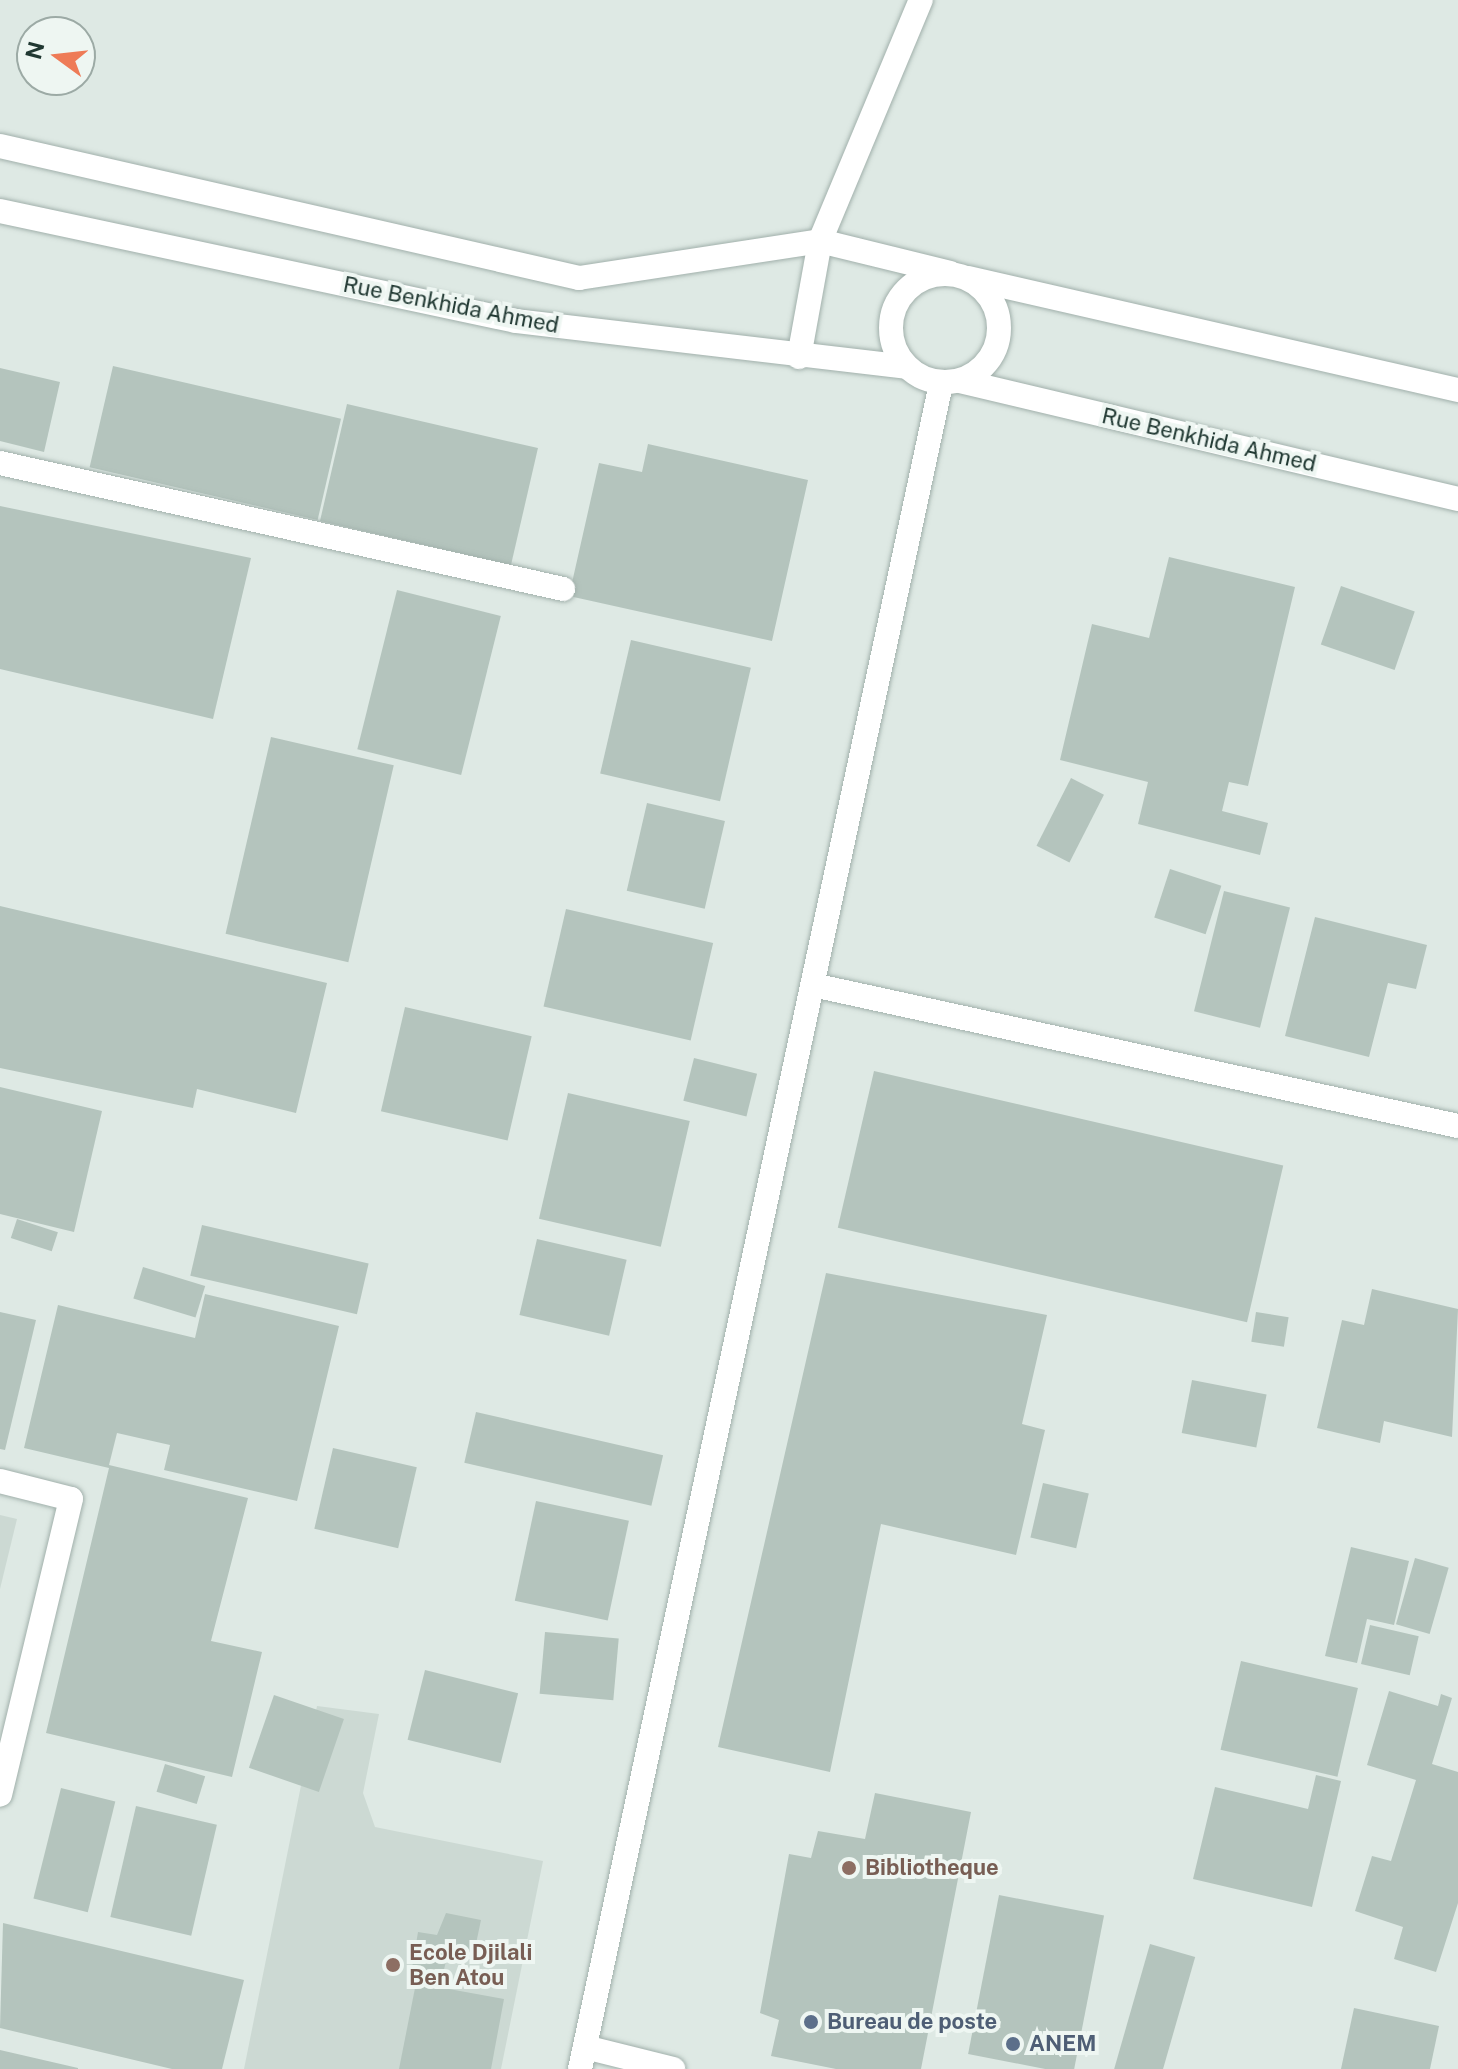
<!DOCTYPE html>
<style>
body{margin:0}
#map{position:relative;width:1458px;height:2069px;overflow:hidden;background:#dee9e4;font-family:"Public Sans",sans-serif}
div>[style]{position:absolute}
.built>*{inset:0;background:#ccd9d3}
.building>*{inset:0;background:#b4c4bd;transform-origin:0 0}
.roads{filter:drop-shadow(0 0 2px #a1b0ab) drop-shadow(0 0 2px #a1b0ab)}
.street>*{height:24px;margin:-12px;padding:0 12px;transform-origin:12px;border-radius:12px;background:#fff}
.secondary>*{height:24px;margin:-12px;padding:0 12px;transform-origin:12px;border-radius:12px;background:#fff}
.secondary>.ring{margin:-12px;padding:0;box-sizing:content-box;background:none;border:24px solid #fff;border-radius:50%}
.dots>*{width:22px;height:22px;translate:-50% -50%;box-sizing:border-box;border:4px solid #eef6f2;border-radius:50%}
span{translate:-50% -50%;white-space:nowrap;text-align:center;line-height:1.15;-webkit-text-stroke:8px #eef6f2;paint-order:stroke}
.street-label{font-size:22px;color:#203832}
.education-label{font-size:22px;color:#785e54;font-weight:700}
.left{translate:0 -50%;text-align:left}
.service-label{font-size:22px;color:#4e5e75;font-weight:700}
.north{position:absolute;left:16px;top:16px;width:80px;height:80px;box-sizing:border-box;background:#eef6f2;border:2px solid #9caaa5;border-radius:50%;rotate:285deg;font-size:22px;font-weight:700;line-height:32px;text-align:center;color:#203832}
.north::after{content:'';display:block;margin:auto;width:28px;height:36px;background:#ee7b57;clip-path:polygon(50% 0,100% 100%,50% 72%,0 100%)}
</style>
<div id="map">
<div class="built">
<div style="clip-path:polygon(0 1515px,17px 1519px,0 1589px)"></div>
<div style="clip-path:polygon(317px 1706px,379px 1714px,363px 1793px,375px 1827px,543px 1861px,501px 2069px,244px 2069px)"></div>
</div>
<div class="building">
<div style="left:113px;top:366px;width:234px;height:104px;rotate:13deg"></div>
<div style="clip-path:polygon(0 368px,60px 382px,44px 452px,0 441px)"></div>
<div style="left:347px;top:404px;width:196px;height:120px;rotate:13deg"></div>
<div style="clip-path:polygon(648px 444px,808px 480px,772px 641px,569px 596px,599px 463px,642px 472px)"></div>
<div style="clip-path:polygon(0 506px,251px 558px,213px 719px,0 669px)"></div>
<div style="clip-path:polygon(1169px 557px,1295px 587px,1248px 786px,1229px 782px,1222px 811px,1268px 823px,1260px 855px,1138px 824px,1148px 782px,1060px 760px,1092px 624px,1149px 638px)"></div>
<div style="left:1341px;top:586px;width:78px;height:62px;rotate:19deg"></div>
<div style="left:397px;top:590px;width:107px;height:164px;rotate:14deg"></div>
<div style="left:631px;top:640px;width:123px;height:137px;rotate:13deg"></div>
<div style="left:271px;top:737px;width:126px;height:202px;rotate:13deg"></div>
<div style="left:1071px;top:778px;width:37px;height:76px;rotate:27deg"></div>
<div style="left:647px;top:803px;width:80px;height:90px;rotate:13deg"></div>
<div style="left:1170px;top:869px;width:54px;height:51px;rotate:18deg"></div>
<div style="left:1224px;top:891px;width:68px;height:124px;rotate:14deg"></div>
<div style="clip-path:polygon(0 906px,327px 983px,296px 1113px,197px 1089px,193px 1108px,0 1068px)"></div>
<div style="left:566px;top:909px;width:151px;height:100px;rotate:13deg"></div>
<div style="clip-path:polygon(1315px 917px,1427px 945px,1416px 989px,1388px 983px,1369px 1057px,1285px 1036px)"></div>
<div style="left:405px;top:1007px;width:130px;height:107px;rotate:13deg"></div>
<div style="left:694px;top:1058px;width:65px;height:44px;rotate:14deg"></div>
<div style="left:874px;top:1071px;width:420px;height:161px;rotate:13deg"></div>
<div style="clip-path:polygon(0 1087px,102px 1111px,74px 1232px,0 1214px)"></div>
<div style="left:568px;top:1093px;width:125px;height:129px;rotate:13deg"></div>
<div style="left:17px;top:1219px;width:43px;height:20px;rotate:18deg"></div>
<div style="left:202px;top:1225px;width:171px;height:52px;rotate:13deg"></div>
<div style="left:537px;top:1239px;width:92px;height:78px;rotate:13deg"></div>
<div style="left:143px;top:1267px;width:65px;height:33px;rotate:17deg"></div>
<div style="clip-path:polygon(826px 1273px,1047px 1315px,1022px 1424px,1045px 1430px,1016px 1555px,881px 1524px,830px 1772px,718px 1747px)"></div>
<div style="clip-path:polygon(1372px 1289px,1458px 1309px,1452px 1437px,1384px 1421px,1380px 1443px,1317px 1428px,1342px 1320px,1364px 1325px)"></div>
<div style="clip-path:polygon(205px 1294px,339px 1326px,297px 1501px,164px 1470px,170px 1445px,117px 1433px,109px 1465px,248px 1498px,211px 1641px,262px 1652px,232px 1777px,46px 1733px,109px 1468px,24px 1448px,58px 1305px,195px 1338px)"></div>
<div style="clip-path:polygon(0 1312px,36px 1320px,5px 1450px,0 1449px)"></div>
<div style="left:1256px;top:1312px;width:33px;height:30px;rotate:9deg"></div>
<div style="left:1192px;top:1380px;width:76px;height:54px;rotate:11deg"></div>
<div style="left:476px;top:1412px;width:192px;height:52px;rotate:13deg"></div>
<div style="left:333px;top:1448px;width:86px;height:83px;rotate:13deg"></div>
<div style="left:1043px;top:1483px;width:47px;height:56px;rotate:13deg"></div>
<div style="left:536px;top:1501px;width:95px;height:102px;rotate:12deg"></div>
<div style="clip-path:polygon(1351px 1547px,1409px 1561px,1394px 1625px,1367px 1619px,1357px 1663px,1325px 1656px)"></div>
<div style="left:1415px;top:1558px;width:35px;height:69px;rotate:16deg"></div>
<div style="left:1370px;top:1625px;width:50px;height:40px;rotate:13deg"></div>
<div style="left:545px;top:1632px;width:74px;height:62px;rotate:5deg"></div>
<div style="left:1241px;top:1661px;width:120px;height:91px;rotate:13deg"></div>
<div style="left:425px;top:1670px;width:96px;height:72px;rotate:14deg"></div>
<div style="clip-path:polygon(1389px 1691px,1438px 1706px,1441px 1694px,1452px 1698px,1432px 1764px,1458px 1772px,1458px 1903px,1436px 1972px,1394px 1959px,1403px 1927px,1355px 1911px,1372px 1856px,1391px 1861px,1416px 1780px,1367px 1765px)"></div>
<div style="left:274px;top:1695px;width:74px;height:77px;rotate:19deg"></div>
<div style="left:165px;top:1764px;width:42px;height:29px;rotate:17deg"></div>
<div style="clip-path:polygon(1316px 1775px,1341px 1781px,1312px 1907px,1193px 1879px,1215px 1787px,1308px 1809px)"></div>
<div style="left:61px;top:1788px;width:56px;height:114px;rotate:14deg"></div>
<div style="clip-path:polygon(875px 1793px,971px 1812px,921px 2069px,836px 2069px,771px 2056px,779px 2020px,760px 2013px,789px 1854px,811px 1858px,818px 1831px,865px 1839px)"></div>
<div style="left:136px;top:1806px;width:83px;height:114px;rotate:13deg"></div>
<div style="left:999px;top:1895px;width:107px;height:162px;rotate:11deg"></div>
<div style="clip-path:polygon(446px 1913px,481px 1920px,473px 1958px,448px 1953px,441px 1982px,411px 1974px,418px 1932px,437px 1935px)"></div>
<div style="clip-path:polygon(3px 1923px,244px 1980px,222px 2069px,172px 2069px,0 2028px)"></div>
<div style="left:1150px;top:1944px;width:47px;height:130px;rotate:16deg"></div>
<div style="clip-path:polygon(416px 1983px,504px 1999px,491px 2069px,399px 2069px)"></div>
<div style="clip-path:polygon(1354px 2008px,1439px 2026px,1430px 2069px,1341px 2069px)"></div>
<div style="clip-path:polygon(0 2050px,78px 2068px,78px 2069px,0 2069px)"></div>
</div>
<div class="roads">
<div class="street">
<div style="left:799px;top:357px;width:118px;rotate:-79.7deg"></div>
<div style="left:820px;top:241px;width:261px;rotate:-67.3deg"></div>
<div style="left:0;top:463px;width:577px;rotate:12.61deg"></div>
<div style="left:813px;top:985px;width:660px;rotate:12.33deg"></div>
<div style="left:0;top:1481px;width:73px;rotate:14.2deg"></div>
<div style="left:71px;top:1499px;width:304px;rotate:103.5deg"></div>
<div style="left:585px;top:2047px;width:91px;rotate:14deg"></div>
</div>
<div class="secondary">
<div style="left:0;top:146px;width:594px;rotate:12.84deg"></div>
<div style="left:579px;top:278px;width:244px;rotate:-8.7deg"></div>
<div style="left:820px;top:241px;width:134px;rotate:13.8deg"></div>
<div style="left:0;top:211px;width:528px;rotate:12.03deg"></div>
<div style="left:516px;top:321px;width:394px;rotate:6.7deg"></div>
<div class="ring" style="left:891px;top:274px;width:84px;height:84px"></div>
<div style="left:968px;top:278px;width:503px;rotate:12.88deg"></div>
<div style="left:960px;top:381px;width:512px;rotate:13.33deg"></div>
<div style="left:580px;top:2069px;width:1724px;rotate:-77.91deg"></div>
</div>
</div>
<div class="dots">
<div style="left:849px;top:1868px;background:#8d6e63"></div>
<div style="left:393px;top:1965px;background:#8d6e63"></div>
<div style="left:811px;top:2022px;background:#5c6f8a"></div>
<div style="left:1013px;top:2044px;background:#5c6f8a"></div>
</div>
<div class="street-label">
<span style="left:451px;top:305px;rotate:11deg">Rue Benkhida Ahmed</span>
<span style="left:1209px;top:440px;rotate:13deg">Rue Benkhida Ahmed</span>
</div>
<div class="education-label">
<span class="left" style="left:865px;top:1868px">Bibliotheque</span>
<span class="left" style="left:409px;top:1965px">Ecole Djilali<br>Ben Atou</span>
</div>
<div class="service-label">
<span class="left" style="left:827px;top:2022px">Bureau de poste</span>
<span class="left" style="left:1029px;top:2044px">ANEM</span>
</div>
<div class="north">N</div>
</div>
